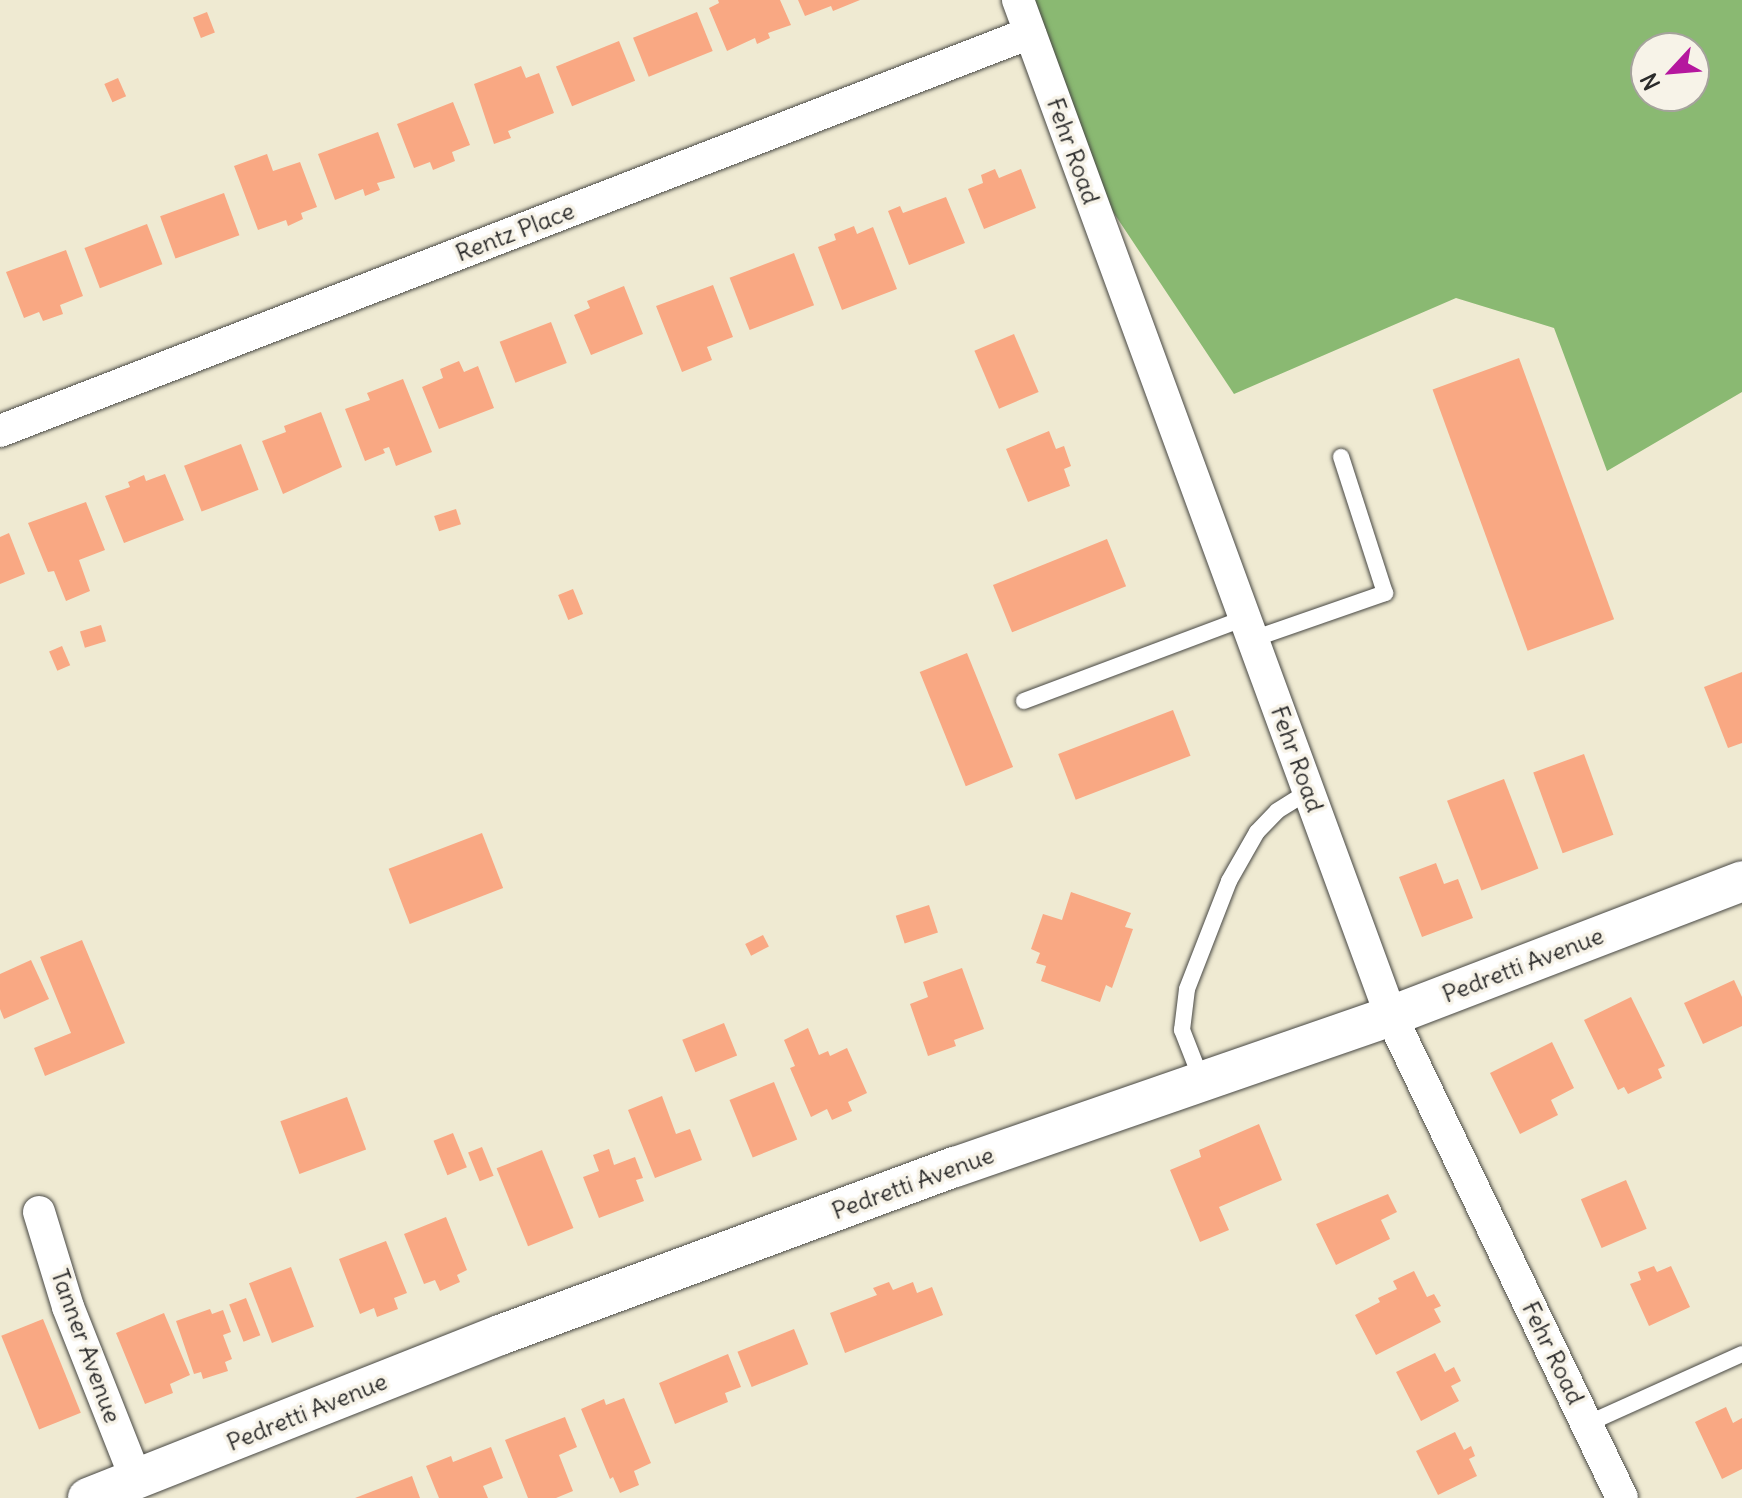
<!DOCTYPE html>
<style>
body{margin:0}
#map{position:relative;width:1742px;height:1498px;overflow:hidden;background:#efead2;font-family:Delius,sans-serif}
div>[style]{position:absolute}
.forest>*{inset:0;background:#8ab972}
.building>*{inset:0;background:#f9a883;transform-origin:0 0}
.roads{filter:drop-shadow(0 0 2px #484844) drop-shadow(0 0 2px #484844)}
.service>*{height:16px;margin:-8px;padding:0 8px;transform-origin:8px;border-radius:8px;background:#fff}
.minor>*{height:32px;margin:-16px;padding:0 16px;transform-origin:16px;border-radius:16px;background:#fff}
.tertiary>*{height:40px;margin:-20px;padding:0 20px;transform-origin:20px;border-radius:20px;background:#fff}
span{translate:-50% -50%;white-space:nowrap;text-align:center;line-height:1.15;-webkit-text-stroke:7px #f7f3e8;paint-order:stroke}
.street-label{font-size:24px;color:#2b2b2b}
.north{position:absolute;left:1630px;top:32px;width:80px;height:80px;box-sizing:border-box;background:#f7f3e8;border:2px solid #a5a39c;border-radius:50%;rotate:244deg;font-size:22px;font-weight:700;line-height:32px;text-align:center;color:#2b2b2b}
.north::after{content:'';display:block;margin:auto;width:28px;height:36px;background:#b5179e;clip-path:polygon(50% 0,100% 100%,50% 72%,0 100%)}
</style>
<div id="map">
<div class="forest">
<div style="clip-path:polygon(evenodd,1018px 0,1742px 0,1742px 392px,1607px 471px,1554px 328px,1456px 298px,1234px 394px,1072px 150px,1018px 0,1646px 48px,1694px 48px,1694px 96px,1646px 96px,1646px 48px)"></div>
</div>
<div class="building">
<div style="clip-path:polygon(718px 0,780px 0,791px 25px,768px 33px,770px 38px,757px 44px,755px 38px,727px 51px,709px 8px,719px 3px)"></div>
<div style="clip-path:polygon(798px 0,860px 0,833px 11px,831px 6px,805px 16px)"></div>
<div style="left:207px;top:12px;width:22px;height:15px;rotate:69deg"></div>
<div style="left:697px;top:12px;width:42px;height:69px;rotate:68deg"></div>
<div style="left:619px;top:41px;width:43px;height:68px;rotate:68deg"></div>
<div style="clip-path:polygon(521px 66px,526px 78px,539px 73px,554px 113px,508px 131px,511px 138px,494px 144px,474px 84px)"></div>
<div style="left:118px;top:78px;width:20px;height:15px;rotate:66deg"></div>
<div style="clip-path:polygon(453px 102px,470px 145px,452px 152px,455px 161px,433px 170px,430px 162px,414px 168px,397px 124px)"></div>
<div style="clip-path:polygon(378px 132px,395px 178px,377px 183px,380px 190px,365px 196px,363px 189px,335px 200px,318px 154px)"></div>
<div style="clip-path:polygon(267px 154px,273px 171px,300px 162px,317px 207px,301px 213px,303px 219px,288px 226px,286px 220px,258px 230px,234px 166px)"></div>
<div style="clip-path:polygon(995px 169px,999px 178px,1021px 169px,1036px 208px,984px 229px,968px 189px,983px 183px,981px 175px)"></div>
<div style="left:224px;top:193px;width:45px;height:68px;rotate:70deg"></div>
<div style="clip-path:polygon(946px 197px,965px 243px,909px 265px,888px 211px,900px 206px,903px 213px)"></div>
<div style="left:147px;top:224px;width:43px;height:67px;rotate:69deg"></div>
<div style="clip-path:polygon(854px 226px,857px 234px,873px 227px,897px 289px,842px 310px,818px 247px,836px 240px,834px 234px)"></div>
<div style="clip-path:polygon(66px 250px,83px 296px,60px 305px,63px 314px,43px 321px,39px 312px,24px 318px,6px 272px)"></div>
<div style="left:794px;top:253px;width:56px;height:69px;rotate:69deg"></div>
<div style="clip-path:polygon(713px 285px,733px 337px,707px 347px,712px 360px,682px 372px,656px 306px)"></div>
<div style="clip-path:polygon(624px 286px,643px 334px,591px 355px,574px 315px,590px 308px,587px 301px)"></div>
<div style="left:551px;top:322px;width:44px;height:55px;rotate:69deg"></div>
<div style="left:1014px;top:334px;width:63px;height:43px;rotate:67deg"></div>
<div style="left:1519px;top:358px;width:278px;height:92px;rotate:70deg"></div>
<div style="clip-path:polygon(459px 361px,464px 372px,478px 366px,494px 408px,439px 429px,422px 387px,443px 378px,440px 369px)"></div>
<div style="clip-path:polygon(403px 379px,432px 452px,396px 466px,389px 447px,383px 449px,385px 453px,365px 461px,345px 409px,370px 400px,367px 393px)"></div>
<div style="clip-path:polygon(321px 412px,342px 467px,283px 494px,262px 441px,286px 432px,284px 426px)"></div>
<div style="clip-path:polygon(1049px 431px,1056px 449px,1064px 446px,1071px 466px,1064px 469px,1070px 486px,1028px 502px,1006px 449px)"></div>
<div style="left:241px;top:444px;width:49px;height:61px;rotate:69deg"></div>
<div style="clip-path:polygon(165px 474px,184px 520px,124px 543px,105px 496px,130px 487px,128px 482px,144px 475px,146px 481px)"></div>
<div style="clip-path:polygon(86px 502px,105px 550px,79px 560px,90px 591px,66px 601px,54px 571px,48px 572px,28px 523px)"></div>
<div style="left:456px;top:509px;width:16px;height:23px;rotate:72deg"></div>
<div style="clip-path:polygon(9px 533px,25px 574px,0 584px,0 537px)"></div>
<div style="left:1107px;top:539px;width:51px;height:123px;rotate:68deg"></div>
<div style="left:573px;top:589px;width:27px;height:16px;rotate:68deg"></div>
<div style="left:101px;top:625px;width:17px;height:22px;rotate:73deg"></div>
<div style="left:62px;top:646px;width:21px;height:14px;rotate:67deg"></div>
<div style="left:967px;top:653px;width:123px;height:51px;rotate:68deg"></div>
<div style="clip-path:polygon(1742px 672px,1742px 743px,1728px 748px,1704px 687px)"></div>
<div style="left:1173px;top:710px;width:49px;height:123px;rotate:69deg"></div>
<div style="left:1584px;top:754px;width:86px;height:54px;rotate:70deg"></div>
<div style="left:1504px;top:779px;width:96px;height:61px;rotate:69deg"></div>
<div style="left:482px;top:833px;width:59px;height:100px;rotate:69deg"></div>
<div style="clip-path:polygon(1436px 863px,1444px 884px,1458px 879px,1473px 918px,1422px 937px,1399px 877px)"></div>
<div style="clip-path:polygon(1071px 892px,1131px 913px,1125px 927px,1133px 929px,1112px 988px,1106px 985px,1100px 1002px,1041px 981px,1046px 966px,1036px 963px,1040px 953px,1031px 949px,1043px 914px,1062px 920px)"></div>
<div style="left:929px;top:905px;width:29px;height:35px;rotate:72deg"></div>
<div style="left:763px;top:935px;width:13px;height:20px;rotate:63deg"></div>
<div style="clip-path:polygon(82px 940px,125px 1043px,45px 1076px,34px 1048px,71px 1033px,40px 957px)"></div>
<div style="clip-path:polygon(31px 960px,49px 999px,4px 1019px,0 1009px,0 974px)"></div>
<div style="clip-path:polygon(962px 968px,984px 1029px,954px 1040px,956px 1046px,928px 1056px,910px 1004px,928px 997px,923px 982px)"></div>
<div style="clip-path:polygon(1734px 980px,1742px 997px,1742px 1026px,1703px 1044px,1684px 1003px)"></div>
<div style="clip-path:polygon(1631px 997px,1665px 1066px,1658px 1069px,1662px 1078px,1628px 1094px,1624px 1087px,1618px 1090px,1584px 1020px)"></div>
<div style="left:724px;top:1023px;width:35px;height:45px;rotate:68deg"></div>
<div style="clip-path:polygon(808px 1028px,819px 1055px,828px 1051px,830px 1056px,847px 1048px,867px 1093px,848px 1102px,852px 1111px,832px 1120px,827px 1109px,811px 1117px,790px 1068px,795px 1066px,784px 1040px)"></div>
<div style="clip-path:polygon(1552px 1042px,1574px 1088px,1551px 1100px,1558px 1115px,1520px 1134px,1490px 1073px)"></div>
<div style="left:774px;top:1082px;width:62px;height:48px;rotate:68deg"></div>
<div style="clip-path:polygon(662px 1096px,676px 1134px,690px 1129px,702px 1160px,655px 1178px,628px 1110px)"></div>
<div style="left:347px;top:1097px;width:56px;height:71px;rotate:70deg"></div>
<div style="clip-path:polygon(1259px 1124px,1282px 1180px,1219px 1207px,1229px 1230px,1200px 1242px,1170px 1170px,1201px 1157px,1199px 1150px)"></div>
<div style="left:453px;top:1133px;width:37px;height:21px;rotate:68deg"></div>
<div style="left:482px;top:1147px;width:31px;height:15px;rotate:68deg"></div>
<div style="clip-path:polygon(609px 1149px,614px 1165px,635px 1157px,643px 1178px,636px 1180px,644px 1201px,599px 1218px,583px 1177px,599px 1171px,593px 1155px)"></div>
<div style="left:542px;top:1150px;width:84px;height:49px;rotate:68deg"></div>
<div style="left:1626px;top:1180px;width:53px;height:49px;rotate:67deg"></div>
<div style="clip-path:polygon(1388px 1194px,1397px 1212px,1381px 1220px,1390px 1239px,1336px 1265px,1316px 1224px)"></div>
<div style="clip-path:polygon(446px 1217px,467px 1270px,457px 1275px,460px 1282px,440px 1291px,435px 1280px,424px 1284px,404px 1234px)"></div>
<div style="clip-path:polygon(386px 1241px,407px 1293px,394px 1298px,398px 1309px,377px 1317px,374px 1308px,360px 1314px,339px 1259px)"></div>
<div style="clip-path:polygon(1654px 1266px,1657px 1272px,1671px 1266px,1690px 1307px,1649px 1326px,1630px 1284px,1641px 1280px,1638px 1272px)"></div>
<div style="left:291px;top:1267px;width:64px;height:45px;rotate:69deg"></div>
<div style="clip-path:polygon(1414px 1271px,1427px 1297px,1434px 1294px,1441px 1306px,1434px 1309px,1441px 1322px,1376px 1355px,1355px 1315px,1380px 1302px,1378px 1298px,1397px 1289px,1393px 1281px)"></div>
<div style="clip-path:polygon(889px 1282px,893px 1290px,913px 1282px,917px 1293px,932px 1287px,943px 1315px,845px 1353px,830px 1313px,877px 1295px,873px 1288px)"></div>
<div style="left:246px;top:1298px;width:40px;height:18px;rotate:69deg"></div>
<div style="clip-path:polygon(210px 1309px,212px 1314px,223px 1310px,231px 1332px,223px 1335px,232px 1359px,225px 1362px,228px 1371px,203px 1379px,201px 1372px,194px 1374px,176px 1321px)"></div>
<div style="clip-path:polygon(164px 1313px,190px 1375px,170px 1384px,173px 1393px,145px 1404px,116px 1333px)"></div>
<div style="left:43px;top:1319px;width:101px;height:45px;rotate:68deg"></div>
<div style="left:794px;top:1329px;width:38px;height:61px;rotate:68deg"></div>
<div style="clip-path:polygon(1435px 1353px,1445px 1372px,1454px 1367px,1461px 1381px,1451px 1386px,1459px 1401px,1421px 1421px,1396px 1372px)"></div>
<div style="clip-path:polygon(728px 1354px,741px 1387px,725px 1393px,728px 1402px,675px 1424px,659px 1383px)"></div>
<div style="clip-path:polygon(624px 1398px,651px 1463px,634px 1471px,639px 1485px,620px 1493px,613px 1477px,610px 1479px,581px 1409px,604px 1399px,606px 1405px)"></div>
<div style="clip-path:polygon(1726px 1407px,1733px 1423px,1742px 1418px,1742px 1469px,1722px 1479px,1695px 1422px)"></div>
<div style="clip-path:polygon(565px 1417px,577px 1447px,559px 1455px,573px 1491px,556px 1498px,528px 1498px,505px 1440px)"></div>
<div style="clip-path:polygon(1455px 1432px,1464px 1450px,1471px 1446px,1475px 1456px,1469px 1459px,1477px 1476px,1438px 1495px,1416px 1451px)"></div>
<div style="clip-path:polygon(491px 1447px,503px 1478px,483px 1486px,488px 1498px,439px 1498px,426px 1466px,451px 1456px,453px 1462px)"></div>
<div style="clip-path:polygon(412px 1476px,420px 1498px,355px 1498px)"></div>
</div>
<div class="roads">
<div class="service">
<div style="left:1253px;top:639px;width:140px;rotate:-19.2deg"></div>
<div style="left:1385px;top:593px;width:143px;rotate:-107.9deg"></div>
<div style="left:1024px;top:701px;width:236px;rotate:-20.6deg"></div>
<div style="left:1202px;top:1081px;width:55px;rotate:-111.4deg"></div>
<div style="left:1182px;top:1030px;width:41px;rotate:-83deg"></div>
<div style="left:1187px;top:989px;width:116px;rotate:-68.7deg"></div>
<div style="left:1229px;top:881px;width:56px;rotate:-60.3deg"></div>
<div style="left:1257px;top:832px;width:29px;rotate:-46deg"></div>
<div style="left:1277px;top:811px;width:38px;rotate:-32deg"></div>
<div style="left:1587px;top:1424px;width:170px;rotate:-24.3deg"></div>
</div>
<div class="minor">
<div style="left:1018px;top:0;width:1082px;rotate:69.84deg"></div>
<div style="left:1391px;top:1016px;width:534px;rotate:64.39deg"></div>
<div style="left:0;top:431px;width:1104px;rotate:-21.13deg"></div>
<div style="left:39px;top:1212px;width:99px;rotate:73deg"></div>
<div style="left:68px;top:1307px;width:185px;rotate:68.4deg"></div>
</div>
<div class="tertiary">
<div style="left:88px;top:1498px;width:443px;rotate:-21.6deg"></div>
<div style="left:500px;top:1335px;width:485px;rotate:-20.3deg"></div>
<div style="left:955px;top:1167px;width:461px;rotate:-19.1deg"></div>
<div style="left:1391px;top:1016px;width:376px;rotate:-21deg"></div>
</div>
</div>
<div class="street-label">
<span style="left:1073px;top:151px;rotate:70deg">Fehr Road</span>
<span style="left:515px;top:232px;rotate:-21deg">Rentz Place</span>
<span style="left:1297px;top:759px;rotate:70deg">Fehr Road</span>
<span style="left:1523px;top:965px;rotate:-21deg">Pedretti Avenue</span>
<span style="left:913px;top:1183px;rotate:-20deg">Pedretti Avenue</span>
<span style="left:86px;top:1346px;rotate:70deg">Tanner Avenue</span>
<span style="left:1553px;top:1353px;rotate:64deg">Fehr Road</span>
<span style="left:307px;top:1412px;rotate:-22deg">Pedretti Avenue</span>
</div>
<div class="north">N</div>
</div>
